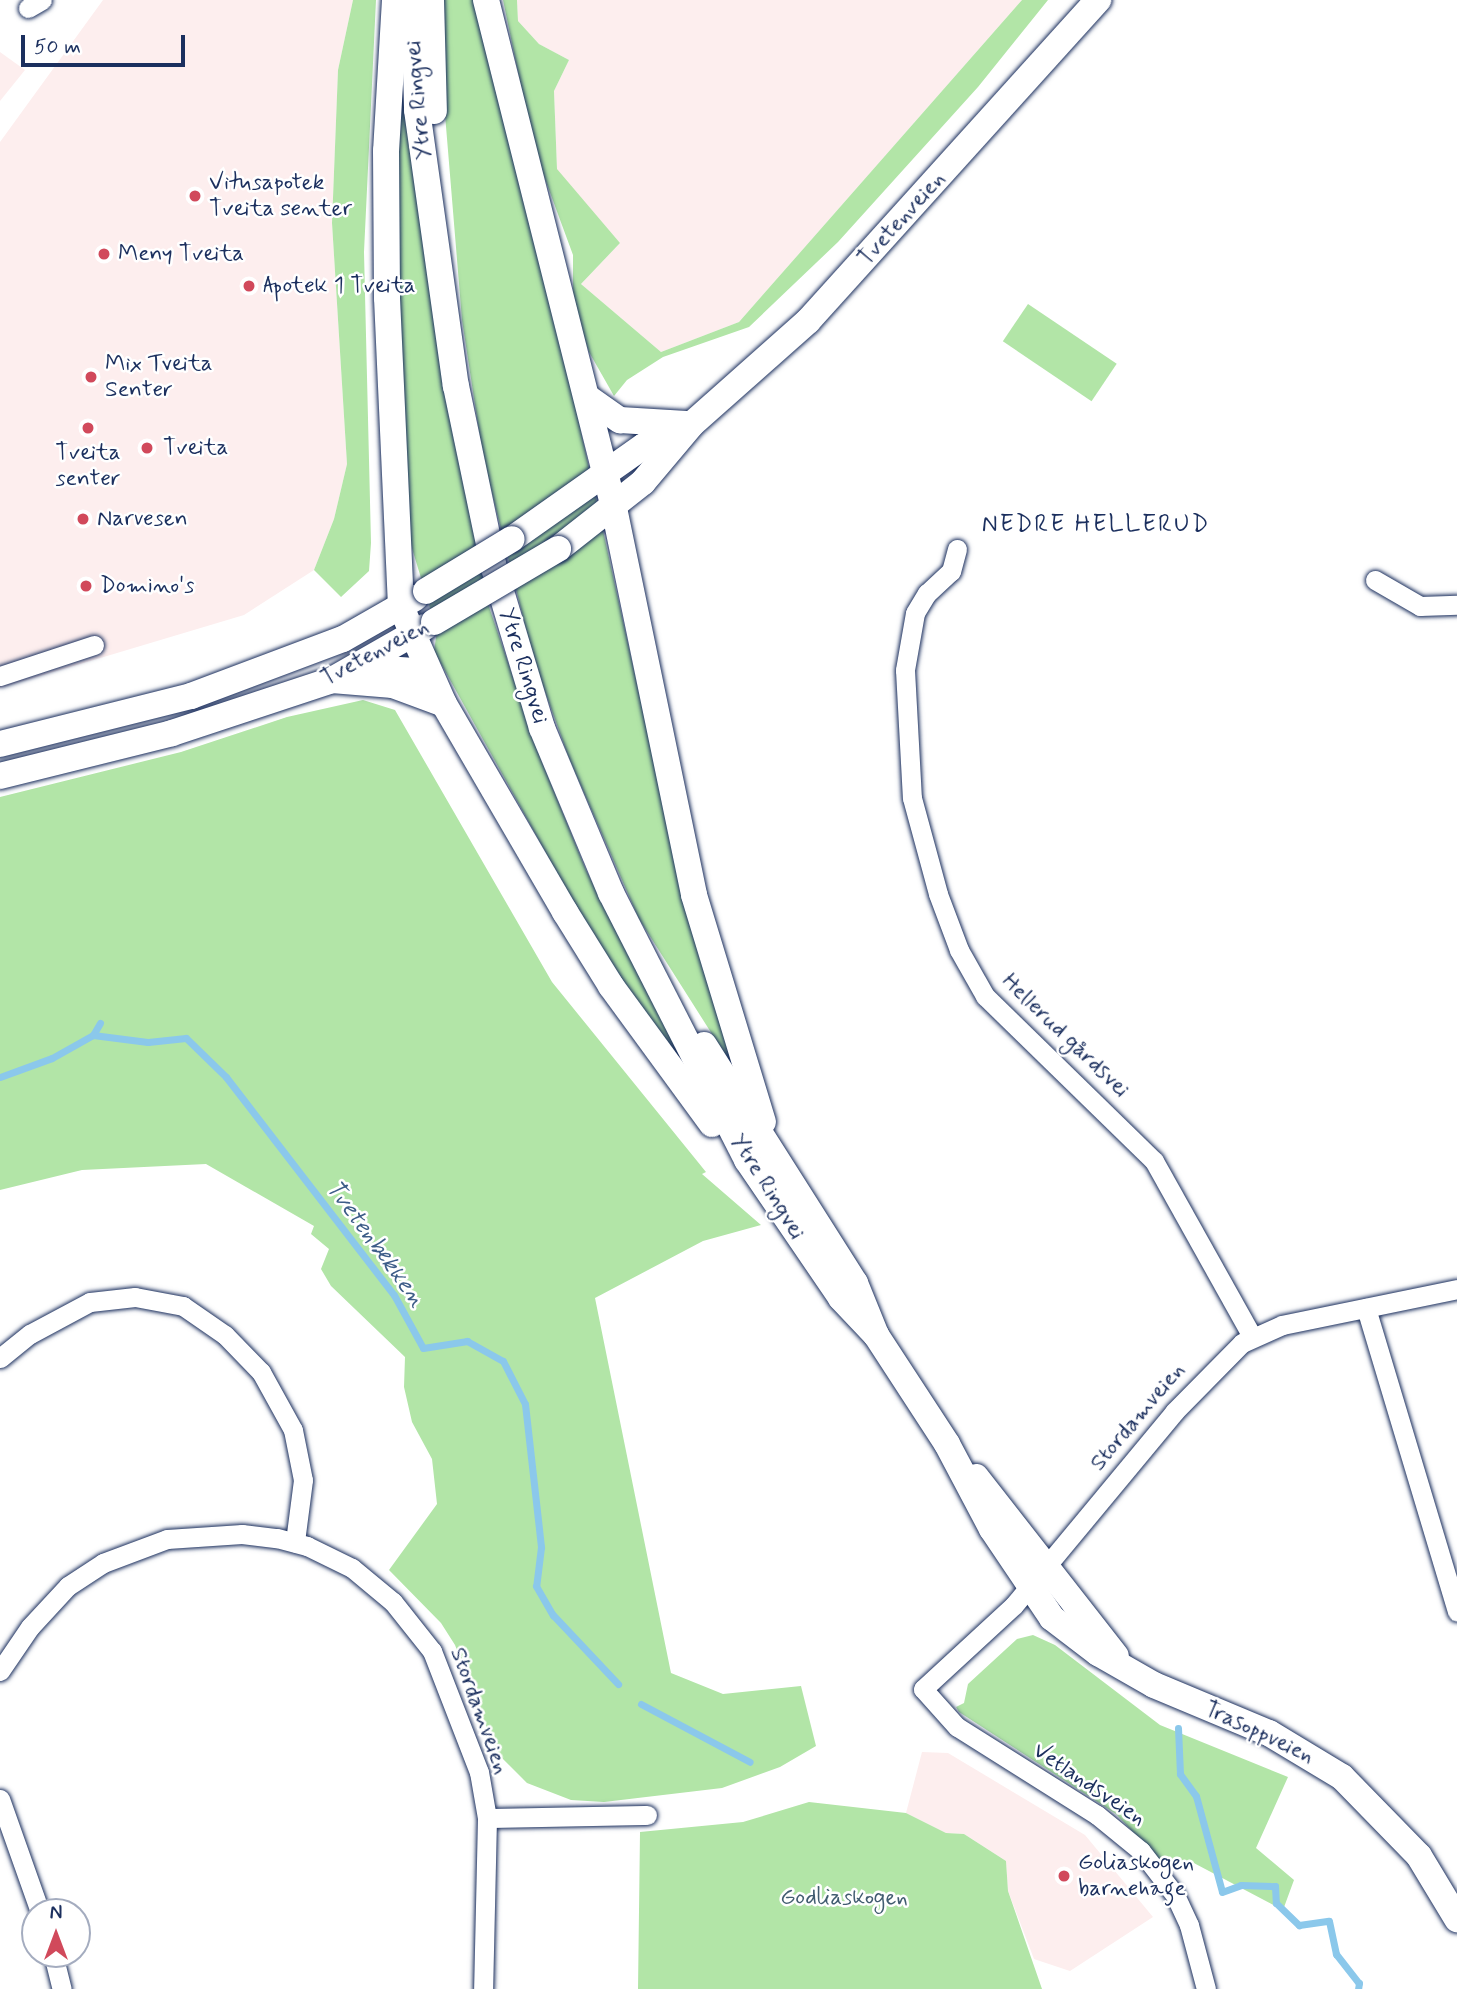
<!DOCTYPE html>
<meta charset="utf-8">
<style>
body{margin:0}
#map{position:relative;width:1457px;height:1989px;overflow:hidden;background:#fff;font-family:Mynerve,sans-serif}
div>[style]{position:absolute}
.built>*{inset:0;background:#fdeeee}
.green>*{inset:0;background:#b2e5a7;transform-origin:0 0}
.stream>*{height:7px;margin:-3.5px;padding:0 3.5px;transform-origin:3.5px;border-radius:3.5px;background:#8bc8eb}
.roads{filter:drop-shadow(0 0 2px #1b2f5e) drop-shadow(0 0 2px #1b2f5e)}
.minor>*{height:19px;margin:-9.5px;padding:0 9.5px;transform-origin:9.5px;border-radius:9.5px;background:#fff}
.secondary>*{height:26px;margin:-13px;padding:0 13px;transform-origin:13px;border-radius:13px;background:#fff}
.bridges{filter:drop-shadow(0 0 2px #1b2f5e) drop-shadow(0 0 2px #1b2f5e)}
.secondary-bridge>*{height:26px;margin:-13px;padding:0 13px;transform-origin:13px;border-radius:13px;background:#fff}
.dots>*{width:19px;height:19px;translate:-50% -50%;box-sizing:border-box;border:4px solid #fff;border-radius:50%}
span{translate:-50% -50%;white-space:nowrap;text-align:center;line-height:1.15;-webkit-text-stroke:5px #fff;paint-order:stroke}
.street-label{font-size:23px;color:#1b2f5e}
.poi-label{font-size:23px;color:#1b2f5e}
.left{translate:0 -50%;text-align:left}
.park-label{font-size:23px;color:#415c70}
.neighbourhood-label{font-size:24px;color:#1b2f5e;letter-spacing:2px}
.water-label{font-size:24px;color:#3d5d88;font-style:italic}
.north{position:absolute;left:21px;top:1898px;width:70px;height:70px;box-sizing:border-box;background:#fff;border:2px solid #a4acbf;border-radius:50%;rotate:0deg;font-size:19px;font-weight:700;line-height:28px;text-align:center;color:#1b2f5e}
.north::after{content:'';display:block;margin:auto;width:24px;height:32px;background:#d1495b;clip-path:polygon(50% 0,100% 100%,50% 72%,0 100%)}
.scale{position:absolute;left:21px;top:35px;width:164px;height:32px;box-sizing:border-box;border:4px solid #1b2f5e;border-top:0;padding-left:9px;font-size:21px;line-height:24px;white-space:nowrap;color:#1b2f5e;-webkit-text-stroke:5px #fff;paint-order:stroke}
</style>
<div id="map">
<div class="built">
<div style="clip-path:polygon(103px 0,353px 0,338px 70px,332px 223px,347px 464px,334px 519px,314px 570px,244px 615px,0 688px,0 142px)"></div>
<div style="clip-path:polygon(517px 0,1022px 0,739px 322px,661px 352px,581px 284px,620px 243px,557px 170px,554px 91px,569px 60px,539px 44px,518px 21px)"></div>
<div style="clip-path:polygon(0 52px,25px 70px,0 101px)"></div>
<div style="clip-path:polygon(922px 1752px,948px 1753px,1085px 1835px,1153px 1917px,1070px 1971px,1034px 1959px,1008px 1891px,1006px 1861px,964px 1834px,946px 1833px,906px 1813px)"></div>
</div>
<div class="green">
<div style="clip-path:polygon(353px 0,376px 0,364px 252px,371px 543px,369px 571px,341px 597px,314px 570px,334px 519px,347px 464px,332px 223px,338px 70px)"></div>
<div style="clip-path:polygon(440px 0,474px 0,574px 400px,686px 905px,734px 1062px,731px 1064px,639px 919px,569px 758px,534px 661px,483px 457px,462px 320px,441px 66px)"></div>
<div style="clip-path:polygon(503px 0,517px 0,518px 21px,539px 44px,569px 60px,554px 91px,557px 169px,620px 243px,581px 284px,661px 352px,739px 322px,1022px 0,1048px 0,978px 87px,838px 242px,749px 327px,663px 357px,627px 380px,614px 396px,589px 352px,573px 304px,573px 255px,534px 149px)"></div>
<div style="clip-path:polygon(400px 80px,406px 82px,442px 378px,488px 604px,542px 762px,586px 870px,688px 1071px,597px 945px,434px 651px,437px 631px,408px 535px,397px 245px)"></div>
<div style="left:1028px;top:304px;width:107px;height:45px;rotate:34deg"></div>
<div style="clip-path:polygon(363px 700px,395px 710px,552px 982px,706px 1172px,702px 1174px,761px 1225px,703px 1241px,595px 1298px,671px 1673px,723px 1694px,801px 1686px,816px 1746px,780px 1767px,722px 1788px,604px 1802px,571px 1800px,527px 1783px,496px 1752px,455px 1645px,441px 1623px,389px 1570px,437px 1504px,432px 1459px,412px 1422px,404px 1387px,405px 1357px,331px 1286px,321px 1269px,329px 1249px,311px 1234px,314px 1226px,206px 1164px,82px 1170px,0 1190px,0 797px,181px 752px,287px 717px)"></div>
<div style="clip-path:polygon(1033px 1635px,1055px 1645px,1160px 1725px,1288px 1777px,1256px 1848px,1294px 1880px,1283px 1910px,1190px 1861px,1165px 1866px,1116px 1814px,959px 1712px,956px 1707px,964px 1703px,968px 1684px,1017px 1639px)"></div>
<div style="clip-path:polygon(809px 1802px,906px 1813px,946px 1833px,964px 1834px,1006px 1861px,1008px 1891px,1042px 1989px,638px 1989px,640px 1832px,743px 1822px)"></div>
</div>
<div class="stream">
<div style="left:93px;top:1035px;width:14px;rotate:-60deg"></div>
<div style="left:0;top:1077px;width:55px;rotate:-20.1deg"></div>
<div style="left:52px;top:1058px;width:47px;rotate:-29.3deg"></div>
<div style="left:93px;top:1035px;width:55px;rotate:7.3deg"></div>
<div style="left:148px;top:1042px;width:38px;rotate:-6deg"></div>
<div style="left:186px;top:1038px;width:56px;rotate:44.3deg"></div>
<div style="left:226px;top:1077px;width:275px;rotate:52.4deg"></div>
<div style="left:394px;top:1295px;width:60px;rotate:61.3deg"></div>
<div style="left:423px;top:1348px;width:45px;rotate:-9deg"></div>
<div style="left:467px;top:1341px;width:41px;rotate:29.1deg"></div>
<div style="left:503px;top:1361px;width:48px;rotate:62.9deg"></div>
<div style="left:525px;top:1404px;width:144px;rotate:83.6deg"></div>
<div style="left:541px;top:1547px;width:39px;rotate:97deg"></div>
<div style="left:536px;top:1586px;width:34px;rotate:60deg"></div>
<div style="left:553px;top:1615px;width:95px;rotate:46.7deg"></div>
<div style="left:641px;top:1704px;width:123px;rotate:28deg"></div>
<div style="left:1178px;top:1728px;width:46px;rotate:87.5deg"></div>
<div style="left:1180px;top:1774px;width:27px;rotate:54deg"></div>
<div style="left:1196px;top:1796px;width:99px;rotate:74.8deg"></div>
<div style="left:1222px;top:1892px;width:20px;rotate:-20deg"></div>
<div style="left:1241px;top:1885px;width:34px;rotate:2deg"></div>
<div style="left:1275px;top:1886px;width:17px;rotate:87deg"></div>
<div style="left:1276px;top:1903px;width:32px;rotate:44deg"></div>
<div style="left:1299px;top:1925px;width:30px;rotate:-8deg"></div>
<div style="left:1329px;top:1921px;width:34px;rotate:78deg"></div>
<div style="left:1336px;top:1954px;width:37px;rotate:52deg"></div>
<div style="left:1359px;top:1983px;width:6px;rotate:99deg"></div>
</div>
<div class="roads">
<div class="minor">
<div style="left:28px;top:8px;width:16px;rotate:-30deg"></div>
<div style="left:957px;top:549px;width:23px;rotate:105deg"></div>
<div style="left:951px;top:571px;width:33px;rotate:137deg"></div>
<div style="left:927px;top:593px;width:23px;rotate:121deg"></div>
<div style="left:915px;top:613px;width:58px;rotate:100deg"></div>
<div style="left:905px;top:670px;width:128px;rotate:86.9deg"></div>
<div style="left:912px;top:798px;width:99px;rotate:74.8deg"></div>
<div style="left:938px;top:894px;width:60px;rotate:69.4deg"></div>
<div style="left:959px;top:950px;width:53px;rotate:60.5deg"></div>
<div style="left:985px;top:996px;width:236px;rotate:44.3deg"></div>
<div style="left:1154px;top:1161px;width:201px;rotate:60.8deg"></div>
<div style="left:1375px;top:580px;width:52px;rotate:30deg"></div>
<div style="left:1420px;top:606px;width:37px;rotate:-2deg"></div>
<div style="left:0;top:676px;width:99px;rotate:-18.3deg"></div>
<div style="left:1366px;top:1308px;width:317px;rotate:73.3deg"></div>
<div style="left:0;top:1358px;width:38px;rotate:-39deg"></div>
<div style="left:30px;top:1334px;width:68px;rotate:-28.1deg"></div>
<div style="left:90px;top:1302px;width:45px;rotate:-6.3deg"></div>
<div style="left:135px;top:1297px;width:49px;rotate:10.6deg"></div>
<div style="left:183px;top:1306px;width:51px;rotate:34.6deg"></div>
<div style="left:225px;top:1335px;width:52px;rotate:45.8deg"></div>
<div style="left:261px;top:1372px;width:66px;rotate:61.1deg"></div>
<div style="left:293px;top:1430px;width:51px;rotate:78.7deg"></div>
<div style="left:303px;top:1480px;width:63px;rotate:97.4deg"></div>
<div style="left:0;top:1671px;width:53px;rotate:-55.7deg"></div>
<div style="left:30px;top:1627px;width:56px;rotate:-47.2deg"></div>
<div style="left:68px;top:1586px;width:42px;rotate:-33.3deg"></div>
<div style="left:103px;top:1563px;width:68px;rotate:-20.6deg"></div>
<div style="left:167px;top:1539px;width:75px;rotate:-3.8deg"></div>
<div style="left:242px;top:1534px;width:35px;rotate:7deg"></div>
<div style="left:277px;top:1538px;width:31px;rotate:15deg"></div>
<div style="left:307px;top:1546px;width:50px;rotate:26.1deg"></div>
<div style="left:352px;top:1568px;width:53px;rotate:39.7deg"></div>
<div style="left:393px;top:1602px;width:63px;rotate:51.5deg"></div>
<div style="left:432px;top:1651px;width:130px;rotate:68.8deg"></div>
<div style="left:479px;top:1772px;width:47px;rotate:80.1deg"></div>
<div style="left:487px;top:1818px;width:171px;rotate:91.3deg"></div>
<div style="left:0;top:1799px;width:120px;rotate:70.5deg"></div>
<div style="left:487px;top:1818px;width:160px;rotate:-1.1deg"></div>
<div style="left:53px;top:1954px;width:36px;rotate:76deg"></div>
<div style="left:1206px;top:1989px;width:66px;rotate:-104.9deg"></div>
<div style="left:1189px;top:1925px;width:33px;rotate:-115deg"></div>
<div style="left:1175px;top:1895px;width:56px;rotate:-127.7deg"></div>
<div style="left:1141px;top:1851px;width:57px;rotate:-140.7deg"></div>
<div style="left:1097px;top:1815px;width:165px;rotate:-147.8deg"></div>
<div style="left:957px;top:1727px;width:51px;rotate:-131.8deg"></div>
<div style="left:923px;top:1689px;width:124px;rotate:-42.7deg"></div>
<div style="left:1014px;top:1605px;width:251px;rotate:-50.3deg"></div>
<div style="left:1174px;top:1412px;width:97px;rotate:-45.4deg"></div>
<div style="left:1242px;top:1343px;width:44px;rotate:-24.2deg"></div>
<div style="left:1282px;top:1325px;width:179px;rotate:-11.6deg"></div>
</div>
<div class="secondary">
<div style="left:395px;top:0;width:151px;rotate:93.4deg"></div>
<div style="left:386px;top:151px;width:147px;rotate:89.6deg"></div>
<div style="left:387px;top:298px;width:309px;rotate:87.4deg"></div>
<div style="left:401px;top:607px;width:106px;rotate:66.1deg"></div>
<div style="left:444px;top:704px;width:241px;rotate:59.8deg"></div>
<div style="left:565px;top:912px;width:87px;rotate:58.1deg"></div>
<div style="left:611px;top:986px;width:171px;rotate:53.8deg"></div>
<div style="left:414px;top:0;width:110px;rotate:88.4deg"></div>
<div style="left:417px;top:110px;width:279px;rotate:82deg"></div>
<div style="left:456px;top:386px;width:186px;rotate:78.2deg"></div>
<div style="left:494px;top:568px;width:167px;rotate:73.3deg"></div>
<div style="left:542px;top:728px;width:179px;rotate:67.3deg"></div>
<div style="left:611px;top:893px;width:300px;rotate:63deg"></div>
<div style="left:747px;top:1160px;width:167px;rotate:55.7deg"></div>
<div style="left:841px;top:1298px;width:51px;rotate:46.6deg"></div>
<div style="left:431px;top:0;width:111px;rotate:88.5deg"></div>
<div style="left:486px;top:0;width:524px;rotate:75.86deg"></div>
<div style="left:614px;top:508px;width:395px;rotate:78.3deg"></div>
<div style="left:694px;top:895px;width:237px;rotate:73.1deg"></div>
<div style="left:588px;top:398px;width:39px;rotate:35deg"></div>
<div style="left:620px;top:420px;width:66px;rotate:3.5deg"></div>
<div style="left:512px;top:539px;width:161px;rotate:-35.2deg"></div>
<div style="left:644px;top:446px;width:47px;rotate:-24.9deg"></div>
<div style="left:558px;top:549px;width:108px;rotate:-38.2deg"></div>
<div style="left:643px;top:482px;width:76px;rotate:-49.8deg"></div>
<div style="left:692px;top:424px;width:155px;rotate:-41.6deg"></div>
<div style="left:808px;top:321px;width:433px;rotate:-47.9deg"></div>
<div style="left:356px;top:667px;width:73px;rotate:3.9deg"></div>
<div style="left:332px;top:680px;width:61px;rotate:4.7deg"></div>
<div style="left:393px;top:685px;width:54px;rotate:20.4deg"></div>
<div style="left:0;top:744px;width:197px;rotate:-14.1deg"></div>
<div style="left:191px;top:696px;width:162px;rotate:-20.6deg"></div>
<div style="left:343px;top:639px;width:83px;rotate:-29.7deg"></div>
<div style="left:0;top:776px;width:177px;rotate:-14deg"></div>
<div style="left:172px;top:733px;width:169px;rotate:-18.3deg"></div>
<div style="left:332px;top:680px;width:107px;rotate:-29.7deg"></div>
<div style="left:704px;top:1045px;width:282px;rotate:57.6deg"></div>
<div style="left:855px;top:1283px;width:56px;rotate:68deg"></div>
<div style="left:876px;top:1335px;width:130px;rotate:56.9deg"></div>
<div style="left:947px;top:1444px;width:96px;rotate:62.1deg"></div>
<div style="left:992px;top:1529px;width:107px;rotate:56deg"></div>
<div style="left:1052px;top:1618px;width:58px;rotate:37.3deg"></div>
<div style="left:1098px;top:1653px;width:64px;rotate:29.7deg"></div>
<div style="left:1154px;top:1685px;width:125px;rotate:22.7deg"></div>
<div style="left:1269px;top:1733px;width:85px;rotate:31.1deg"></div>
<div style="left:1342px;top:1777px;width:110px;rotate:45.7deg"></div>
<div style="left:1419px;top:1856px;width:74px;rotate:58.9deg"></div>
<div style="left:976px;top:1477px;width:227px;rotate:52deg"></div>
</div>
</div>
<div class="bridges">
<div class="secondary-bridge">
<div style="left:426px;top:591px;width:100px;rotate:-31.2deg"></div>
<div style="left:434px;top:622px;width:144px;rotate:-30.5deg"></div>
</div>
</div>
<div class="dots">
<div style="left:195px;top:196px;background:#d1495b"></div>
<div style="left:104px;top:254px;background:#d1495b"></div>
<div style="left:249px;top:286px;background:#d1495b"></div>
<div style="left:91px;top:377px;background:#d1495b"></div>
<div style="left:88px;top:428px;background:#d1495b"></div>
<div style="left:147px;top:448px;background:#d1495b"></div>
<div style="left:83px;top:519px;background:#d1495b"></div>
<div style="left:86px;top:586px;background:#d1495b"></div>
<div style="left:1064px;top:1876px;background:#d1495b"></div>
</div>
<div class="street-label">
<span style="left:419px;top:100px;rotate:-95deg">Ytre Ringvei</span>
<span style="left:902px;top:219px;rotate:-48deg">Tvetenveien</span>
<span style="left:375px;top:653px;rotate:-28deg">Tvetenveien</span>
<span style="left:523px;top:666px;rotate:73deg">Ytre Ringvei</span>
<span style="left:1065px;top:1036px;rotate:44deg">Hellerud gårdsvei</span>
<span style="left:767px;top:1187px;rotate:58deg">Ytre Ringvei</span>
<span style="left:1138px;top:1417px;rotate:-50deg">Stordamveien</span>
<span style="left:479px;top:1711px;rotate:70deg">Stordamveien</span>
<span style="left:1259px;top:1733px;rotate:25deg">Trasoppveien</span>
<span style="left:1089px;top:1785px;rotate:34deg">Vetlandsveien</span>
</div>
<div class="poi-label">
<span class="left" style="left:209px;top:196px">Vitusapotek<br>Tveita senter</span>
<span class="left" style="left:118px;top:254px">Meny Tveita</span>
<span class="left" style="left:263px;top:286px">Apotek 1 Tveita</span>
<span class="left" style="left:105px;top:377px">Mix Tveita<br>Senter</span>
<span class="left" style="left:163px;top:448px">Tveita</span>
<span style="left:88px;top:466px">Tveita<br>senter</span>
<span class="left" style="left:97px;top:519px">Narvesen</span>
<span class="left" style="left:100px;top:586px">Domino's</span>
<span class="left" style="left:1078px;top:1876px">Goliaskogen<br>barnehage</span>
</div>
<div class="park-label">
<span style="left:844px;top:1898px">Godliaskogen</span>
</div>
<div class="neighbourhood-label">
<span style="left:1096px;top:525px">NEDRE HELLERUD</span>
</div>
<div class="water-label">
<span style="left:375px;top:1244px;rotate:54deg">Tvetenbekken</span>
</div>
<div class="north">N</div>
<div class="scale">50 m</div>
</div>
